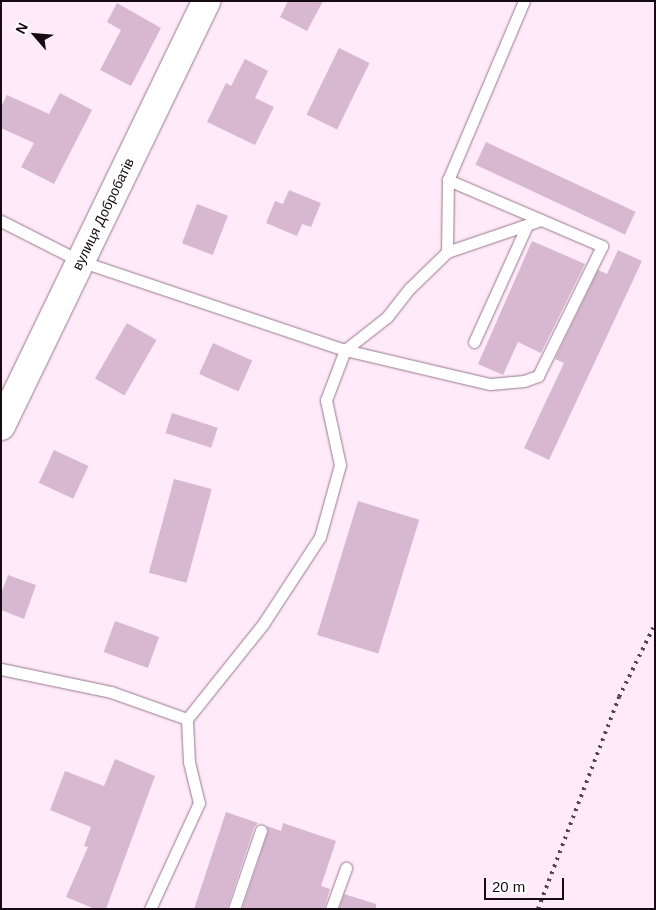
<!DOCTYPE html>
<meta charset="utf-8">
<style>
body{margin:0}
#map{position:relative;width:656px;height:910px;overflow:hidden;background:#ffeaf9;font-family:Helvetica,sans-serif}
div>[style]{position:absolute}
.building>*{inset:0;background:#d8b8d0;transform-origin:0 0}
.roads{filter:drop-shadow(0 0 1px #96788e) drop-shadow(0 0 1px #96788e)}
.service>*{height:11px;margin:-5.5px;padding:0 5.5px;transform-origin:5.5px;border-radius:5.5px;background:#fff}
.tertiary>*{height:28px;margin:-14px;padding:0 14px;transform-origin:14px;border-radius:14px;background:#fff}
.rail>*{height:4px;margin-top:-2px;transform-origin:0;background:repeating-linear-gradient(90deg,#544750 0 2.5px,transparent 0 7.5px)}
span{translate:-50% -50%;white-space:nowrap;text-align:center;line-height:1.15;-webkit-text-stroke:4.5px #fff;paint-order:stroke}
.street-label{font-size:14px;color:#160b13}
.frame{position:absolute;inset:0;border:2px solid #160b13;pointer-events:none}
.north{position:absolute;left:10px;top:10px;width:50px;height:50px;-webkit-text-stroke:4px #fff;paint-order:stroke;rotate:297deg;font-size:14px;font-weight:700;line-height:20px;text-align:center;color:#160b13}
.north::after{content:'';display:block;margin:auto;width:18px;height:22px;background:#160b13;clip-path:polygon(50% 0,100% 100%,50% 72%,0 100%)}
.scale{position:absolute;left:484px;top:878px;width:80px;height:22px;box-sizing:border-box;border:2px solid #160b13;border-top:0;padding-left:6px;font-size:15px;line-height:18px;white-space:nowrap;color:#160b13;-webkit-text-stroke:4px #fff;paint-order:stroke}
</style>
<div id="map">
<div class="building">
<div style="clip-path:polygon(288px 1px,323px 1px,307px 31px,280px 17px)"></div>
<div style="clip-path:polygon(117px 3px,161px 28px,131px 86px,100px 70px,121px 30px,107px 22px)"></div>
<div style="left:339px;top:48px;width:34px;height:74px;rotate:26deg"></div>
<div style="clip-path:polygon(245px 59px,268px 71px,255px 98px,274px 107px,255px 145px,207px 122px,226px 83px,231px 86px)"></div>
<div style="clip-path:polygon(60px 93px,92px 110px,54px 184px,21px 167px,34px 143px,1px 128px,1px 107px,7px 95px,49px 114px)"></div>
<div style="left:486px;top:142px;width:165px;height:25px;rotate:25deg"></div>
<div style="clip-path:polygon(289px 190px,321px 203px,311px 227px,302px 224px,297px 236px,266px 223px,275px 201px,283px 204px)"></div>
<div style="left:197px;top:204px;width:33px;height:42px;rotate:21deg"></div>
<div style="clip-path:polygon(532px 241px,585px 264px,541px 353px,518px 342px,503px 375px,478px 364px)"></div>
<div style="clip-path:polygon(618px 250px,642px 261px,549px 460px,524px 448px,564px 363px,555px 359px,598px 270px,607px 274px)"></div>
<div style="left:127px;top:323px;width:34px;height:64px;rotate:30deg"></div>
<div style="left:213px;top:343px;width:43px;height:34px;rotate:24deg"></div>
<div style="left:172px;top:413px;width:48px;height:21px;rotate:18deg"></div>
<div style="left:54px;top:450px;width:38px;height:36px;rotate:25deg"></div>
<div style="left:174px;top:479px;width:39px;height:97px;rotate:15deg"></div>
<div style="left:358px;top:501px;width:64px;height:140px;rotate:17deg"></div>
<div style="clip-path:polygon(8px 575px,36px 585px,24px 619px,1px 610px,1px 594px)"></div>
<div style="left:115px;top:621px;width:47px;height:33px;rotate:20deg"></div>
<div style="clip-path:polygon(115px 759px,155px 776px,106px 909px,95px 909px,66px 897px,88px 847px,84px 846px,91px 827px,50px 810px,65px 771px,104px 786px)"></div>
<div style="clip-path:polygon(226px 812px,258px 823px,254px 828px,227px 909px,194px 909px)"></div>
<div style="clip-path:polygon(283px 823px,336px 841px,321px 886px,330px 889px,324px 909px,242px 909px,268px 832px,267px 826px,281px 831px)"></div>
<div style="clip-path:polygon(344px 894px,376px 904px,376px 909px,339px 909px)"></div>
</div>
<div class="roads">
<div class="service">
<div style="left:1px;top:221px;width:89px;rotate:26.9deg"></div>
<div style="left:80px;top:261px;width:280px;rotate:18.6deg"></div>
<div style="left:345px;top:350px;width:149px;rotate:13.2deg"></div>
<div style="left:490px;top:384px;width:34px;rotate:-5deg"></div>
<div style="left:524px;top:381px;width:15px;rotate:-20deg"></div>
<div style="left:538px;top:376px;width:145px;rotate:-63.8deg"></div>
<div style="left:602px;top:246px;width:168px;rotate:-156.8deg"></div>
<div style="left:447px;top:252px;width:72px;rotate:-89.2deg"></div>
<div style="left:448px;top:180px;width:194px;rotate:-67deg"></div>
<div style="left:474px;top:342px;width:128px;rotate:-65.6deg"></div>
<div style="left:1px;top:669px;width:112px;rotate:11.8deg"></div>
<div style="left:111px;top:692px;width:81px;rotate:19.6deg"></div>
<div style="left:187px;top:719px;width:122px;rotate:-51.3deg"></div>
<div style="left:263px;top:624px;width:104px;rotate:-56.8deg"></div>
<div style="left:320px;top:537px;width:75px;rotate:-74.5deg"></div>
<div style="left:340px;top:465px;width:66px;rotate:-102.2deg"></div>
<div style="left:326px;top:400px;width:53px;rotate:-69.2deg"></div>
<div style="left:345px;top:350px;width:53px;rotate:-38.2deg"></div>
<div style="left:387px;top:317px;width:37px;rotate:-52deg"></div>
<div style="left:410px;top:288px;width:52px;rotate:-44.2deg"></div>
<div style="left:447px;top:252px;width:99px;rotate:-18.8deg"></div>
<div style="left:150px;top:909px;width:117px;rotate:-65.2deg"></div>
<div style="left:199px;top:803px;width:42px;rotate:-103.7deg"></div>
<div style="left:189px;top:762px;width:43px;rotate:-92.7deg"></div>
<div style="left:234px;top:909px;width:83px;rotate:-71.1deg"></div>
<div style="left:331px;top:909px;width:44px;rotate:-69.9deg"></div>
</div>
<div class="tertiary">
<div style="left:1px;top:426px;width:472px;rotate:-64.2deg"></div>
</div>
</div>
<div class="rail">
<div style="left:538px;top:909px;width:227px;rotate:-69.1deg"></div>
<div style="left:619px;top:697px;width:81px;rotate:-63.7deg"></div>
</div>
<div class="street-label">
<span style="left:103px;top:214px;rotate:-64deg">вулиця Добробатів</span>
</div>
<div class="frame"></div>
<div class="north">N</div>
<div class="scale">20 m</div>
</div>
